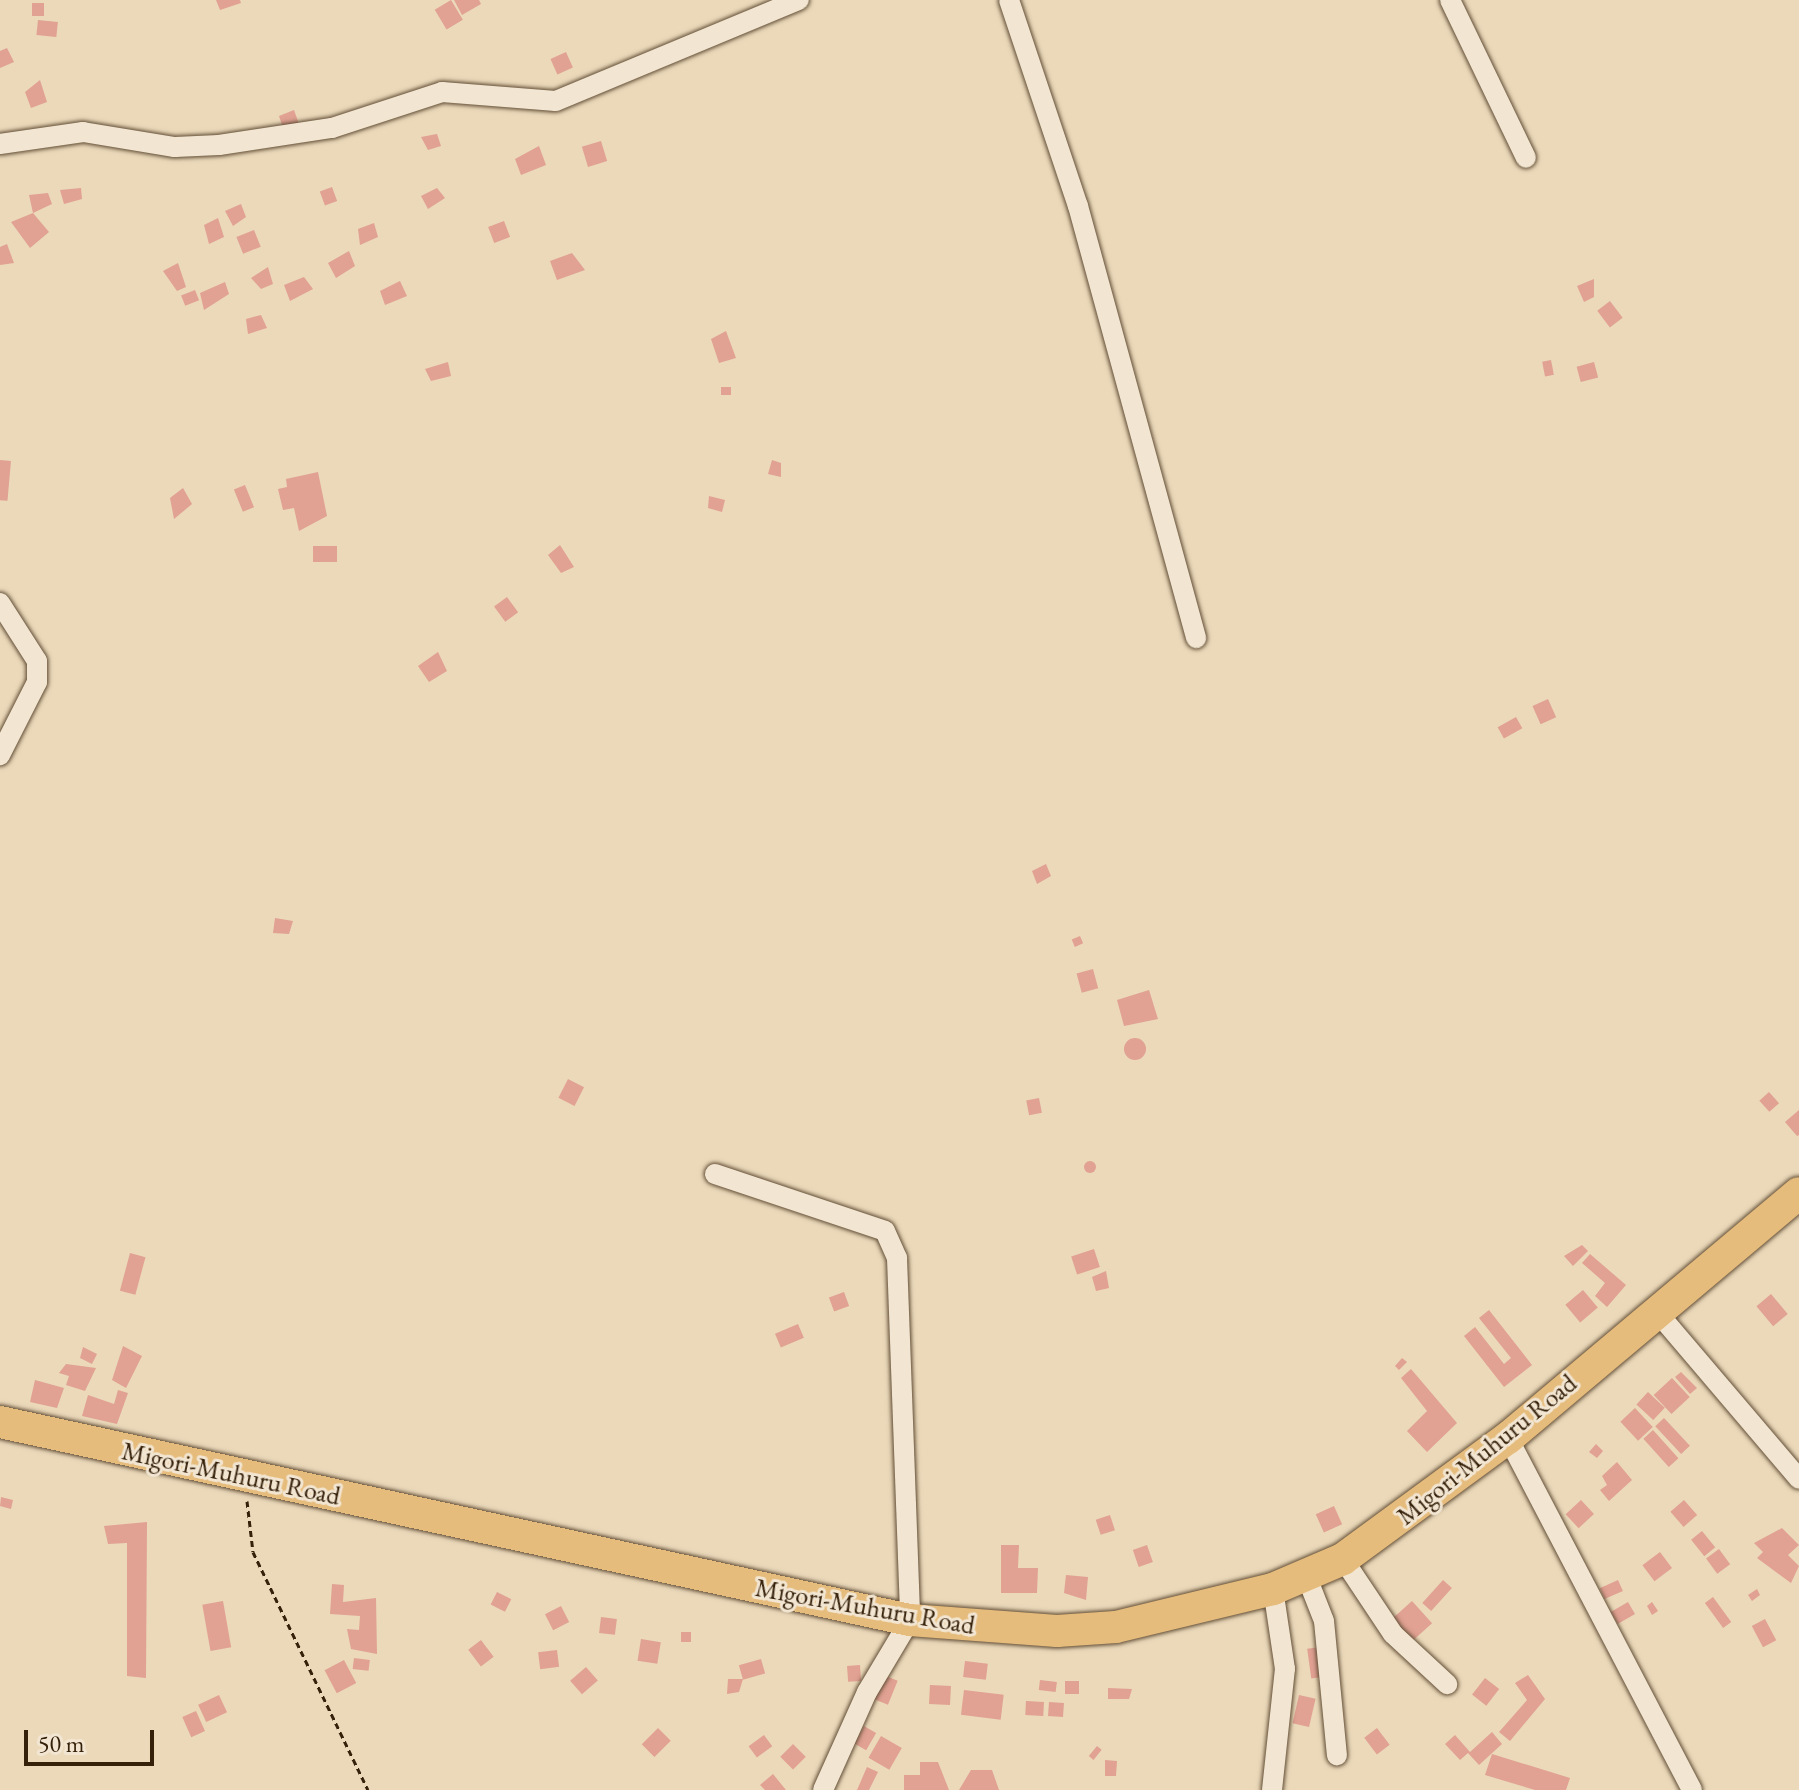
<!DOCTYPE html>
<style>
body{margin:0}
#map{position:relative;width:1799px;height:1790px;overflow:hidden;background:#ebd9ba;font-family:"EB Garamond",serif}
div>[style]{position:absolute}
.building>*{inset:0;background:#e1a193;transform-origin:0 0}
.round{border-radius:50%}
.path>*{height:3px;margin-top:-1.5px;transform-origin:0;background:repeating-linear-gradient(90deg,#35200a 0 6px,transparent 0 10px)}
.roads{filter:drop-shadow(0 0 2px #624e36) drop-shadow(0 0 2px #624e36)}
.minor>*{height:20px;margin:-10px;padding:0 10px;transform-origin:10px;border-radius:10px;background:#f2e6d2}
.trunk>*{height:32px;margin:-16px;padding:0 16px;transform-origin:16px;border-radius:16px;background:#e6bc7d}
span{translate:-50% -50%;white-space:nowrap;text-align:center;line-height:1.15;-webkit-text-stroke:6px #f2e6d2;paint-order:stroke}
.street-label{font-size:26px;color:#35200a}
.scale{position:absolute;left:24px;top:1730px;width:130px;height:36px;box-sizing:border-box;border:4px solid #35200a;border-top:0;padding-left:10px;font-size:24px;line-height:28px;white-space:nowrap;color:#35200a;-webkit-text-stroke:6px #f2e6d2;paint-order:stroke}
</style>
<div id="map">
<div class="building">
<div style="clip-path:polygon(216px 0,240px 0,241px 3px,220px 10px)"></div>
<div style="left:451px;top:0;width:23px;height:19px;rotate:59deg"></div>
<div style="clip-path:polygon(454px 0,479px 0,481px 4px,462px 15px)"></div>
<div style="left:32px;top:3px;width:12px;height:13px"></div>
<div style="left:38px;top:20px;width:20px;height:15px;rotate:6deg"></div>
<div style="clip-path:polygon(7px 48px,14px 62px,0 68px,0 51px)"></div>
<div style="left:566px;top:52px;width:17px;height:17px;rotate:66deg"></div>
<div style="clip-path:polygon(40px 80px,47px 102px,31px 108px,25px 92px)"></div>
<div style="clip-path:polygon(294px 110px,299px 124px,283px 128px,279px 116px)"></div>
<div style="clip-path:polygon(437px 134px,441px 146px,428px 150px,421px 137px)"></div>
<div style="left:601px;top:141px;width:21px;height:20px;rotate:73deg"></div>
<div style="clip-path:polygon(539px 146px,546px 165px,521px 175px,515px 159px)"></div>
<div style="left:332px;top:187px;width:15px;height:13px;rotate:70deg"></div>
<div style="clip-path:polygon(81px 188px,82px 199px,64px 204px,60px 190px)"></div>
<div style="clip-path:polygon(437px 188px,445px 198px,428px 209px,421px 196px)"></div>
<div style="clip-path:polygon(48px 193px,52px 204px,33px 213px,49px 232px,30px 248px,11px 222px,33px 213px,29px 195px)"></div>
<div style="clip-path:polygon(241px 204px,246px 217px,233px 226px,225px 211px)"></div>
<div style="clip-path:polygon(218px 218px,224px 237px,209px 244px,204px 225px)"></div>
<div style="left:504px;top:221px;width:17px;height:17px;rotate:69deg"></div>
<div style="clip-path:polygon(374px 223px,378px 237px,360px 245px,358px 229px)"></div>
<div style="left:254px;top:230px;width:18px;height:19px;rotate:68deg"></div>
<div style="clip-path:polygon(7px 244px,14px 263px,0 265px,0 247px)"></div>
<div style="clip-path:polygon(349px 251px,355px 266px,336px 278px,328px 263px)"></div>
<div style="clip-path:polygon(572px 253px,585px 270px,557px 280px,550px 261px)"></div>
<div style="clip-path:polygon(178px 263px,186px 287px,177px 291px,163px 271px)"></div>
<div style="clip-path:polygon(268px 267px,273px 284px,261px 289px,251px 278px)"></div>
<div style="clip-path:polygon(304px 277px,313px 289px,290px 301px,284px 285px)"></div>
<div style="clip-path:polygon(1594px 279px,1594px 297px,1584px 302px,1577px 286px)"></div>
<div style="clip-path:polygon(400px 281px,407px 296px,385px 305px,380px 291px)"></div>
<div style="clip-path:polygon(225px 282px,229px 294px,204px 310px,200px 293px)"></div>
<div style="left:195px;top:290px;width:11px;height:15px;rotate:68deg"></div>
<div style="left:1610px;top:301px;width:21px;height:16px;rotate:53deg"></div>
<div style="clip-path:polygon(261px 315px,267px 328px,248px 334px,246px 319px)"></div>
<div style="clip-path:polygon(726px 331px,736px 358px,719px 363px,711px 339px)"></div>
<div style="left:1551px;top:360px;width:15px;height:9px;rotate:79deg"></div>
<div style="clip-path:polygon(448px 362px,451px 376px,431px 381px,425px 369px)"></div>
<div style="left:1594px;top:362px;width:16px;height:18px;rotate:75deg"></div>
<div style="left:721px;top:387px;width:10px;height:8px"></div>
<div style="left:0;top:460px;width:11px;height:40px;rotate:5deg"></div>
<div style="clip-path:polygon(772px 460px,781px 463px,781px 477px,768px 474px)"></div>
<div style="clip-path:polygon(318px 472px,327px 516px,299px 531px,294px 508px,283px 510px,278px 489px,287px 487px,286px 479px)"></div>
<div style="left:245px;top:485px;width:24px;height:12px;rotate:68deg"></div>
<div style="clip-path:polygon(183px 488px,192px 504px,174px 519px,170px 498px)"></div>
<div style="clip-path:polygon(709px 496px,725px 500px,722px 512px,708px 508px)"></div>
<div style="clip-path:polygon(560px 545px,574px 567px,561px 573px,548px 555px)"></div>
<div style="left:313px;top:546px;width:24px;height:16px"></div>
<div style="left:507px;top:597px;width:19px;height:16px;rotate:54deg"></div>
<div style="clip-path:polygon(438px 652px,447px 671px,429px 682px,418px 666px)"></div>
<div style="left:1548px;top:699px;width:20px;height:17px;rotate:66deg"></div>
<div style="left:1516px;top:717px;width:13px;height:21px;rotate:61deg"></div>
<div style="clip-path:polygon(1046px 864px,1051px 876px,1037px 884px,1032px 871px)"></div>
<div style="clip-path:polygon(275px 918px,293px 921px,289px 934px,273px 933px)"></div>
<div style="left:1080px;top:936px;width:8px;height:9px;rotate:67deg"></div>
<div style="left:1093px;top:969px;width:20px;height:17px;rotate:75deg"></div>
<div style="clip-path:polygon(1149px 990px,1158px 1019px,1124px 1026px,1117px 1000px)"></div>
<div class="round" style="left:1124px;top:1038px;width:22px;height:22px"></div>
<div style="left:568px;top:1079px;width:18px;height:21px;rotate:27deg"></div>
<div style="left:1769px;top:1092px;width:15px;height:13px;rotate:48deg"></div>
<div style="left:1039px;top:1098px;width:15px;height:13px;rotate:79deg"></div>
<div style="clip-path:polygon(1799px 1110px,1799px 1135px,1797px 1136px,1785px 1122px)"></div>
<div class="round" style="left:1084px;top:1161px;width:12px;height:12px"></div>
<div style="clip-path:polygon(1582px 1245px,1588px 1251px,1573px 1266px,1564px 1256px)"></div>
<div style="left:1094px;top:1249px;width:19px;height:24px;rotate:72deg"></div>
<div style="left:130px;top:1253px;width:16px;height:39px;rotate:15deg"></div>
<div style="clip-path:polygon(1590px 1254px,1626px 1285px,1607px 1307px,1595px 1296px,1605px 1283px,1582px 1263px)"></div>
<div style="clip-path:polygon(1106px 1271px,1109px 1288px,1096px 1291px,1092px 1277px)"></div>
<div style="left:1583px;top:1290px;width:23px;height:23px;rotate:50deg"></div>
<div style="left:844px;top:1292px;width:15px;height:16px;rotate:70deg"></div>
<div style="left:1771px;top:1294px;width:26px;height:19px;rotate:50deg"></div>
<div style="clip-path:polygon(1489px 1310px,1532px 1365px,1504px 1387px,1464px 1336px,1475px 1327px,1504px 1364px,1511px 1358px,1479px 1318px)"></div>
<div style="left:798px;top:1324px;width:15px;height:25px;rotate:67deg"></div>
<div style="clip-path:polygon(123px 1346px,142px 1356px,126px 1388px,112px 1380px)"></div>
<div style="clip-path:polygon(83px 1347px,97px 1354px,92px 1364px,80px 1358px)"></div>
<div style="clip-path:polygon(1402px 1358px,1407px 1362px,1399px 1370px,1395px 1366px)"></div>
<div style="clip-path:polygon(66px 1364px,96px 1368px,85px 1391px,66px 1385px,69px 1376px,59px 1373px)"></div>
<div style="clip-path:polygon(1411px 1369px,1457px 1423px,1427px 1452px,1407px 1431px,1427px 1411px,1401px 1378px)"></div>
<div style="clip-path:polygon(1681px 1372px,1697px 1388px,1690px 1394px,1675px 1377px)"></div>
<div style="left:1672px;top:1378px;width:26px;height:25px;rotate:47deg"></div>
<div style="clip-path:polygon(35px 1380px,64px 1388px,57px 1408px,30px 1402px)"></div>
<div style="clip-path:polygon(118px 1390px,128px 1393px,117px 1424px,82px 1416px,88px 1395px,114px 1404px)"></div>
<div style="left:1648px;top:1392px;width:23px;height:17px;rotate:43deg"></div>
<div style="left:1635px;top:1408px;width:26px;height:20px;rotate:47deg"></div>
<div style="left:1664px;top:1418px;width:38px;height:12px;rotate:47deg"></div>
<div style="left:1653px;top:1430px;width:38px;height:13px;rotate:48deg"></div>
<div style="clip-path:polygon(1596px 1444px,1603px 1451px,1597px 1458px,1589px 1452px)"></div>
<div style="clip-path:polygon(1617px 1462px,1632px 1480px,1609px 1501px,1600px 1490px,1607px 1485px,1602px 1476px)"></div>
<div style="clip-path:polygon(1px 1497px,13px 1500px,11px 1509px,0 1506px)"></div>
<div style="left:1581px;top:1500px;width:19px;height:21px;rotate:47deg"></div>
<div style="left:1684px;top:1500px;width:20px;height:18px;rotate:49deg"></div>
<div style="left:1334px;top:1506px;width:20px;height:20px;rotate:66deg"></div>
<div style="left:1110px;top:1515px;width:16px;height:15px;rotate:72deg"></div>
<div style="clip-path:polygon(147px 1522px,146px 1678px,127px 1676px,127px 1543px,108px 1544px,104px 1526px)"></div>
<div style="clip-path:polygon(1782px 1528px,1799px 1545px,1788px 1555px,1799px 1566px,1791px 1583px,1757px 1558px,1763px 1552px,1754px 1543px)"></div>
<div style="left:1702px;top:1531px;width:21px;height:14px;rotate:51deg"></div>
<div style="clip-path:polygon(1001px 1545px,1019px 1545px,1018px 1568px,1038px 1568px,1037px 1593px,1001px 1593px)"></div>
<div style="left:1147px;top:1545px;width:18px;height:15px;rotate:71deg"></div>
<div style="left:1719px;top:1549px;width:19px;height:16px;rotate:54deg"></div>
<div style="left:1660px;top:1552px;width:20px;height:22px;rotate:53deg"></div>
<div style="clip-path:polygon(1066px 1575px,1088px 1577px,1086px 1600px,1064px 1593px)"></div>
<div style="left:1443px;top:1580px;width:12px;height:31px;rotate:42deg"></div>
<div style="left:1618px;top:1580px;width:12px;height:20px;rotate:66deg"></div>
<div style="clip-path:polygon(332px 1584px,344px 1585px,343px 1602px,376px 1598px,377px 1654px,351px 1649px,347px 1629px,359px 1630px,360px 1616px,330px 1614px)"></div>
<div style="clip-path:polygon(1757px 1589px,1760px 1595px,1752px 1601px,1748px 1595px)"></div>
<div style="left:497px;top:1592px;width:16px;height:14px;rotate:27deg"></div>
<div style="left:1713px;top:1597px;width:31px;height:10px;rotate:54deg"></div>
<div style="left:223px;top:1601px;width:47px;height:21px;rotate:80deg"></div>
<div style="left:1412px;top:1601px;width:30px;height:27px;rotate:48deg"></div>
<div style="left:1628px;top:1602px;width:14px;height:20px;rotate:60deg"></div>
<div style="clip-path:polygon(1652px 1602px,1658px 1611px,1652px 1615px,1647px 1606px)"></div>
<div style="left:561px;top:1606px;width:18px;height:18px;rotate:63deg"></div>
<div style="left:601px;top:1617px;width:16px;height:16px;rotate:7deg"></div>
<div style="left:1765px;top:1619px;width:24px;height:15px;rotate:62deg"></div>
<div style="left:681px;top:1632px;width:10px;height:10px"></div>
<div style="left:641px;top:1639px;width:20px;height:22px;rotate:9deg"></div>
<div style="left:481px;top:1640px;width:21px;height:16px;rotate:53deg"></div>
<div style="left:1320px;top:1647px;width:30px;height:13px;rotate:82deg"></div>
<div style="left:557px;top:1650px;width:17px;height:19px;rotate:83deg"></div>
<div style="left:354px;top:1658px;width:16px;height:11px;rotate:7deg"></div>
<div style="left:761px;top:1659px;width:15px;height:23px;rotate:74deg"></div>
<div style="left:344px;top:1660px;width:26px;height:22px;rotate:62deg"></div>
<div style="left:965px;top:1661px;width:23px;height:16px;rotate:7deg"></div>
<div style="left:860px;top:1665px;width:16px;height:13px;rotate:86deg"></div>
<div style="left:586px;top:1667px;width:18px;height:21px;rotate:49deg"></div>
<div style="left:881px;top:1674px;width:18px;height:26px;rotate:22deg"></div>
<div style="clip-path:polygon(1528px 1675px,1545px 1699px,1510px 1741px,1499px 1732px,1527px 1700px,1515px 1683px)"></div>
<div style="left:1485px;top:1678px;width:18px;height:21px;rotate:38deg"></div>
<div style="clip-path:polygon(728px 1679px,743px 1679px,739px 1692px,727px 1694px)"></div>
<div style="left:1040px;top:1680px;width:17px;height:10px;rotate:7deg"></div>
<div style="left:1065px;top:1681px;width:14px;height:13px"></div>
<div style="left:930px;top:1685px;width:21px;height:19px;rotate:3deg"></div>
<div style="clip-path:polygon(1108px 1688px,1132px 1689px,1129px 1699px,1108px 1699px)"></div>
<div style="left:964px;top:1690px;width:40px;height:25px;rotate:7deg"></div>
<div style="left:219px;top:1695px;width:19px;height:23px;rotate:65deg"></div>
<div style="left:1299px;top:1695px;width:17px;height:29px;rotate:13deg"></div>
<div style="left:1026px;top:1701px;width:18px;height:14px;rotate:3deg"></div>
<div style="left:1049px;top:1702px;width:15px;height:14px;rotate:4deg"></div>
<div style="left:196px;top:1711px;width:22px;height:15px;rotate:66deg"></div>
<div style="left:864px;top:1726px;width:14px;height:20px;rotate:30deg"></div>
<div style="left:658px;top:1728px;width:18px;height:23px;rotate:45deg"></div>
<div style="left:1377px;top:1728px;width:21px;height:16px;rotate:53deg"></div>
<div style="clip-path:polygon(1492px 1732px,1502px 1744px,1479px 1765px,1468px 1753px,1460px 1760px,1445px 1744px,1455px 1735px,1470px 1752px)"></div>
<div style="left:764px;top:1735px;width:14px;height:19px;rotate:54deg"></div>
<div style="left:881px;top:1736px;width:24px;height:25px;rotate:30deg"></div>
<div style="left:793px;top:1744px;width:18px;height:18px;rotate:45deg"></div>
<div style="left:1097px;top:1746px;width:6px;height:13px;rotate:39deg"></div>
<div style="clip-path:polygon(1492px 1754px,1570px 1778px,1566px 1790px,1535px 1790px,1485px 1775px)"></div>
<div style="clip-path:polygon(1105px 1760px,1117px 1761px,1116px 1776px,1105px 1776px)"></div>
<div style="clip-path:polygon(920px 1762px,938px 1762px,949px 1790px,904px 1790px,904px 1775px,920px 1775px)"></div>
<div style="clip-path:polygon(867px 1767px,878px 1772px,869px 1790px,857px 1790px)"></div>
<div style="clip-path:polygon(971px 1770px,992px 1770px,999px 1790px,959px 1790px)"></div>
<div style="clip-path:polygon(773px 1774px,786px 1790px,765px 1790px,760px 1785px)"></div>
</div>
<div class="path">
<div style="left:247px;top:1501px;width:51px;rotate:83.3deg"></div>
<div style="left:253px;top:1552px;width:264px;rotate:64.2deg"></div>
</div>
<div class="roads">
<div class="minor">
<div style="left:1009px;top:0;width:217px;rotate:71.5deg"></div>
<div style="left:1078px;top:206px;width:448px;rotate:74.7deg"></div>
<div style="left:1450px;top:0;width:175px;rotate:64.3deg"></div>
<div style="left:0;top:144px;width:84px;rotate:-8.2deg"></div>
<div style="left:83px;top:132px;width:93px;rotate:9.3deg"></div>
<div style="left:175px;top:147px;width:44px;rotate:-2.6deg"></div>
<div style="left:219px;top:145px;width:114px;rotate:-8.6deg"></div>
<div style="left:332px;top:128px;width:116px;rotate:-18.1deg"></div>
<div style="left:442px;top:92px;width:114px;rotate:4.5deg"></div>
<div style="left:556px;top:101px;width:263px;rotate:-22.6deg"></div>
<div style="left:0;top:603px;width:69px;rotate:57.5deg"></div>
<div style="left:37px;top:661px;width:21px;rotate:90deg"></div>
<div style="left:37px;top:682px;width:82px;rotate:116.9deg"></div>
<div style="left:715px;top:1174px;width:179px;rotate:18.5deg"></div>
<div style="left:885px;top:1231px;width:30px;rotate:66deg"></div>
<div style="left:897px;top:1258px;width:362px;rotate:87.9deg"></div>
<div style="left:910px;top:1620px;width:84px;rotate:120.8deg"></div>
<div style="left:867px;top:1692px;width:107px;rotate:114.2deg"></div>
<div style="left:1657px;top:1312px;width:219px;rotate:49.6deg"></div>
<div style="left:1508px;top:1438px;width:397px;rotate:62.4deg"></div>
<div style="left:1343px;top:1559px;width:90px;rotate:56.3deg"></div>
<div style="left:1393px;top:1634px;width:74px;rotate:42.8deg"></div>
<div style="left:1306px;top:1575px;width:49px;rotate:68.6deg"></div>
<div style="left:1324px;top:1621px;width:135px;rotate:84.5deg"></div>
<div style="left:1272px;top:1790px;width:122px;rotate:-83.9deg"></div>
<div style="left:1285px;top:1669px;width:81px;rotate:-98.5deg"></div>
</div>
<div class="trunk">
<div style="left:0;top:1422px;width:931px;rotate:12.28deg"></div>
<div style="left:910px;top:1620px;width:147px;rotate:4.3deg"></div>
<div style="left:1057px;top:1631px;width:59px;rotate:-3.9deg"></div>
<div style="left:1116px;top:1627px;width:162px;rotate:-13.6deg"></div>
<div style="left:1273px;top:1589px;width:76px;rotate:-23.2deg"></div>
<div style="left:1343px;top:1559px;width:205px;rotate:-36.3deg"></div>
<div style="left:1508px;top:1438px;width:380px;rotate:-40.1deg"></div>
</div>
</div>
<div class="street-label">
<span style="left:1487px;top:1450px;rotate:-39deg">Migori-Muhuru Road</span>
<span style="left:231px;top:1474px;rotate:12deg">Migori-Muhuru Road</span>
<span style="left:865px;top:1607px;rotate:10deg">Migori-Muhuru Road</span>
</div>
<div class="scale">50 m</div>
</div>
